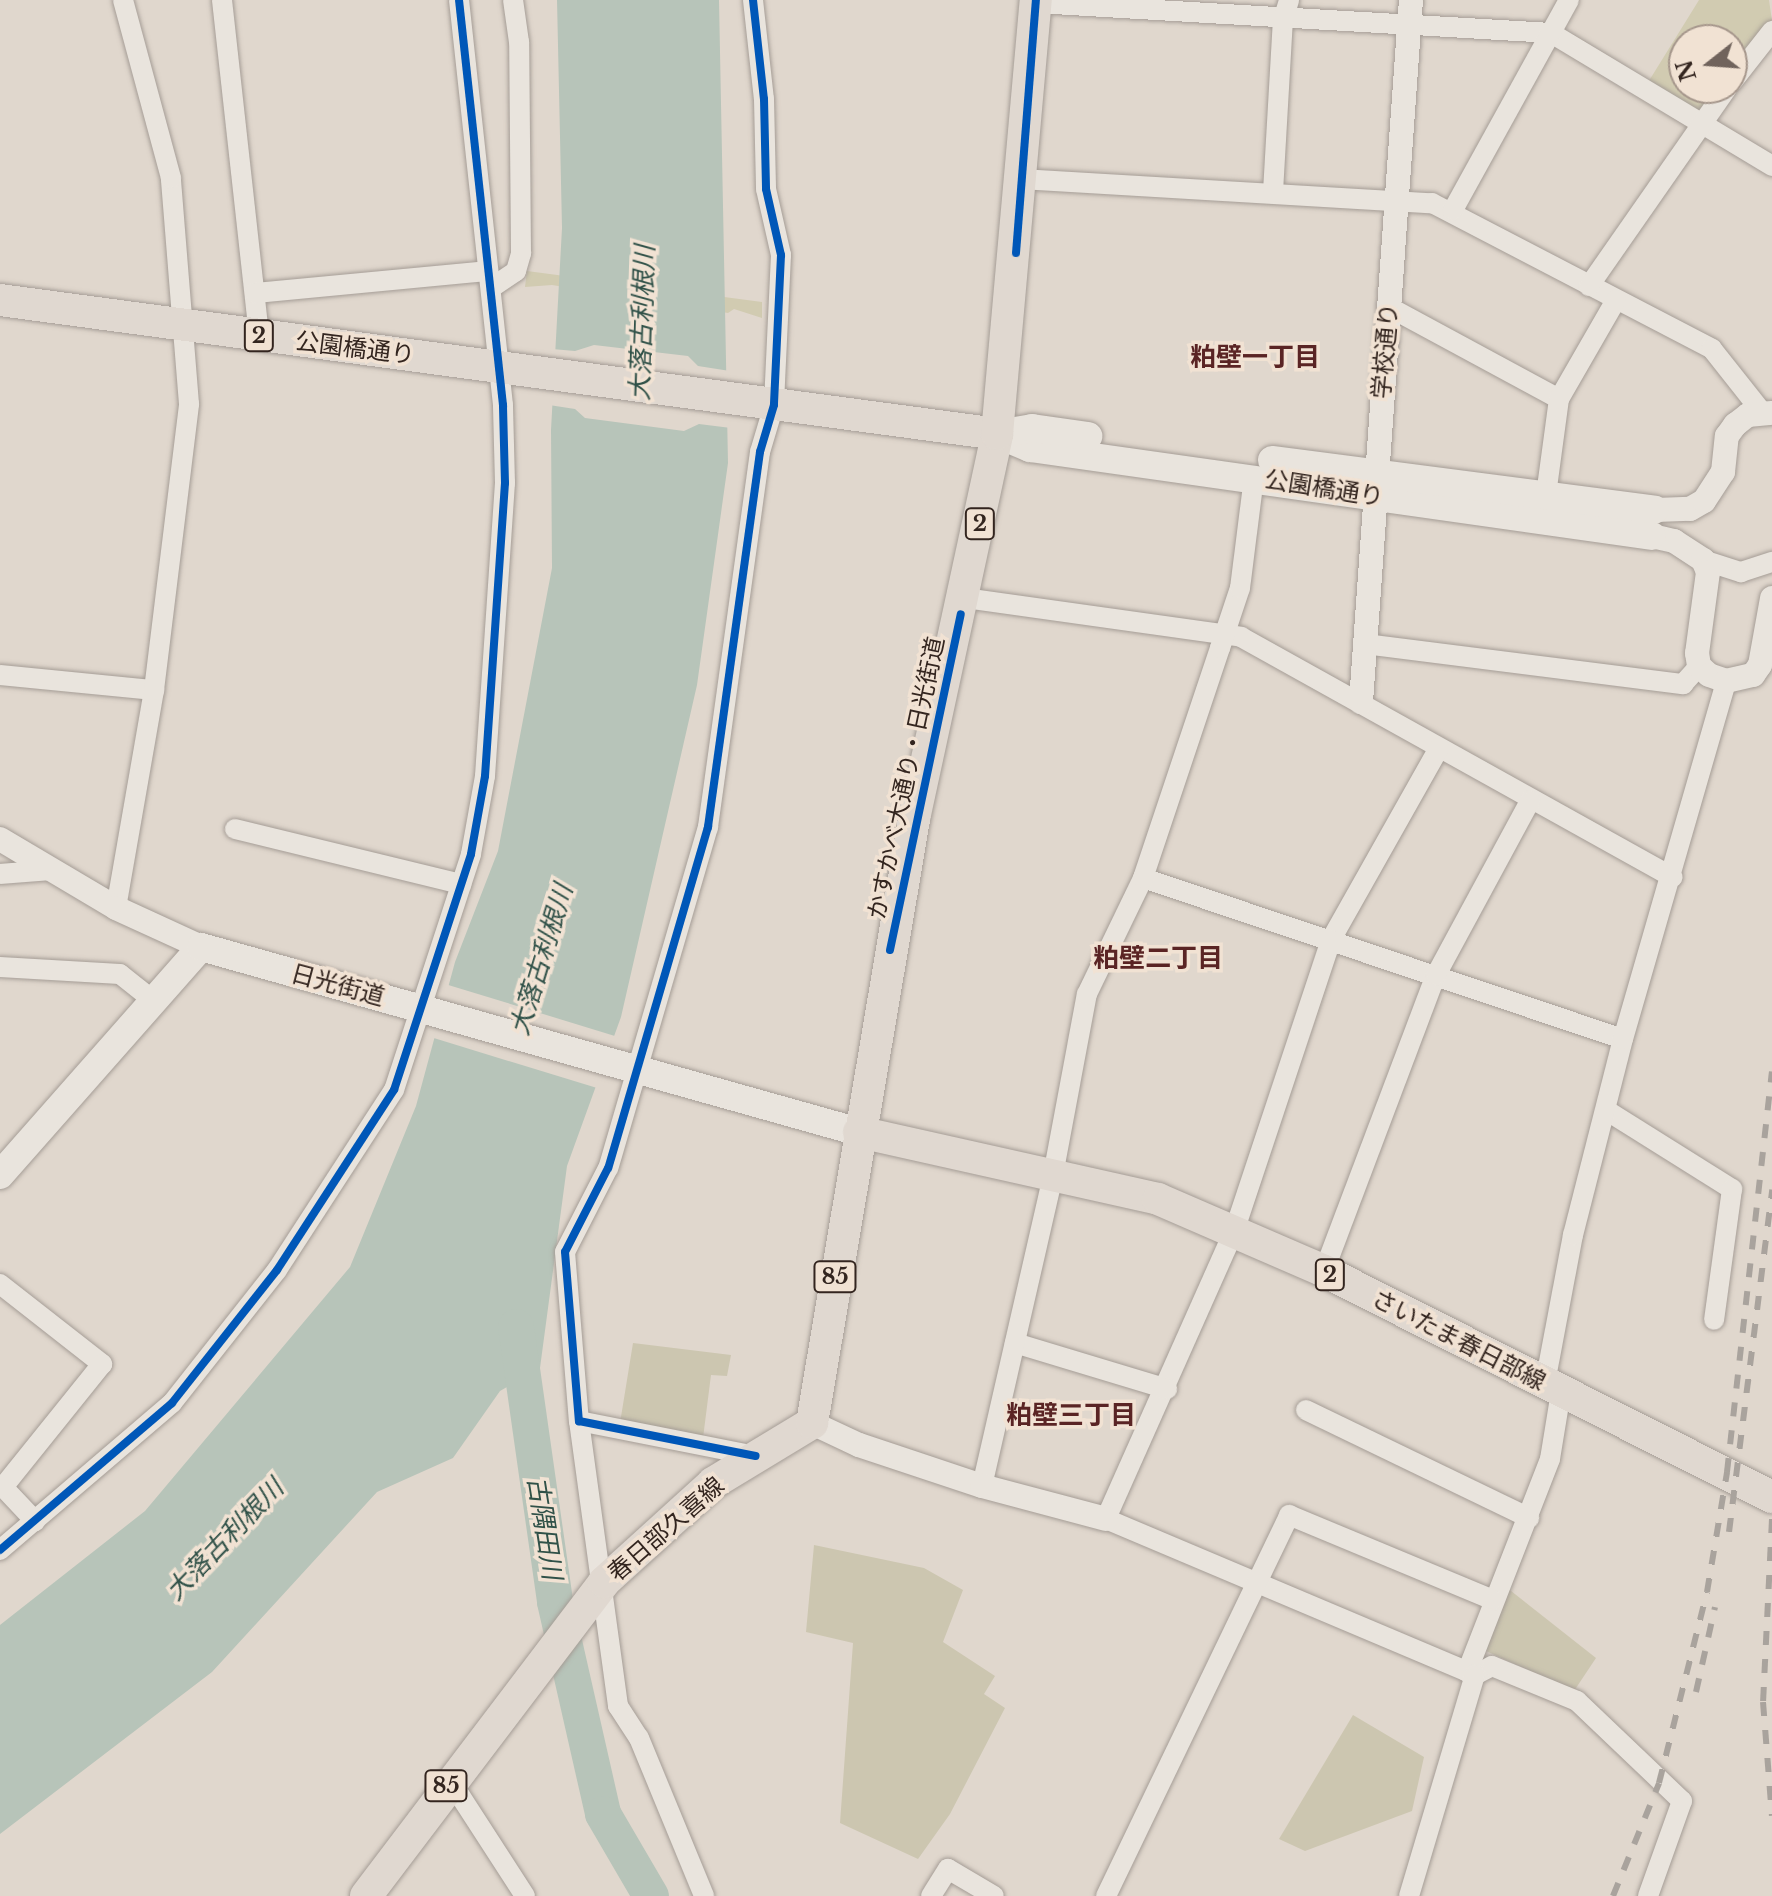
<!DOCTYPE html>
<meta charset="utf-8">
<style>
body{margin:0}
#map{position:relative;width:1772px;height:1896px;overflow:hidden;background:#e0d7cd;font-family:"Libre Baskerville","Noto Sans JP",serif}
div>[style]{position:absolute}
.green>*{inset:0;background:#d1cbb1}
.cemetery>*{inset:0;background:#ccc6b0}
.water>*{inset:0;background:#b7c4b9}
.pier>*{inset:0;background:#e0d7cd;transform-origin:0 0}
.river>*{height:36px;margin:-18px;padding:0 18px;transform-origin:18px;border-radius:18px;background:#b7c4b9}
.roads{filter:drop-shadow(0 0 2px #a59d96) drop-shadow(0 0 2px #a59d96)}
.minor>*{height:20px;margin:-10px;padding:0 10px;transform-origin:10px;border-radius:10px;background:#e9e4dd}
.tertiary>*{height:24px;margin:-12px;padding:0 12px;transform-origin:12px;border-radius:12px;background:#e9e4dd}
.secondary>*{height:28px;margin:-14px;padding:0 14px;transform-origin:14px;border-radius:14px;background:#e9e4dd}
.primary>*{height:32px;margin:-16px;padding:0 16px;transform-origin:16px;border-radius:16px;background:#e0d8d0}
.rail>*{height:6px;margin-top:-3px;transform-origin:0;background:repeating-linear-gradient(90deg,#a9a39d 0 14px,transparent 0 28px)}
.cycleway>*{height:8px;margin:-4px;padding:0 4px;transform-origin:4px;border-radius:4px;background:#0057b8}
span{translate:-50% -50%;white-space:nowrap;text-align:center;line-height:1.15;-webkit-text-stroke:7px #f1e2d3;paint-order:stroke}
.shield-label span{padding:2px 6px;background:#f1e2d3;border:2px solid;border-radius:6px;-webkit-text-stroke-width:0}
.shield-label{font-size:22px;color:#33251f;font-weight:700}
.street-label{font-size:24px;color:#33251f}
.water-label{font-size:26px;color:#305148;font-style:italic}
.neighbourhood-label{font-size:26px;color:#5a2424;font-weight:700}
.north{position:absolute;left:1668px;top:24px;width:80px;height:80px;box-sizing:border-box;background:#f1e2d3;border:2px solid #a5968b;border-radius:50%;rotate:253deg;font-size:22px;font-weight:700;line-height:32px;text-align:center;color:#33251f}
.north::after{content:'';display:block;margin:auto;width:28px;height:36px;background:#70635c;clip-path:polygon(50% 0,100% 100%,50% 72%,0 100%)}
</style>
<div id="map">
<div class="green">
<div style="clip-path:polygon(1699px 0,1769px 0,1772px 21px,1732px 74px,1732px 40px,1684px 40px,1684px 88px,1722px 88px,1699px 118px,1647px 84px)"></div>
<div style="clip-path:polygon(527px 271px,762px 302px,762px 318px,734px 309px,728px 313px,552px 285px,525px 287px)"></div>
</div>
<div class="cemetery">
<div style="clip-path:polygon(633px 1343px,731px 1355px,727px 1376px,711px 1375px,703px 1438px,620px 1423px)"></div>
<div style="clip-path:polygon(814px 1545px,924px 1568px,963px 1590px,943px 1642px,995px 1676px,984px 1694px,1005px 1708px,950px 1814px,918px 1859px,840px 1823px,853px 1643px,806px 1632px)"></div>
<div style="clip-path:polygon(1506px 1587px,1596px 1658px,1574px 1691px,1486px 1651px)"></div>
<div style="clip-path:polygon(1353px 1715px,1424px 1757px,1412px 1811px,1305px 1851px,1279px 1839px)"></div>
</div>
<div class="water">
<div style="clip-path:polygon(557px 0,719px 0,728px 463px,697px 685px,621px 1017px,567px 1166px,540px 1368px,500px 1391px,453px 1458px,377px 1492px,212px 1672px,0 1834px,0 1625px,145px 1511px,350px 1267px,416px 1106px,455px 962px,498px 851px,552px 568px,551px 430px,562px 228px)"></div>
</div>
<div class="pier">
<div style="clip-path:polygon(594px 345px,688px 356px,698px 366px,730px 371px,731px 428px,699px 424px,684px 431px,585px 418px,575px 409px,549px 405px,552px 349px,575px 351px)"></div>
<div style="left:445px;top:984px;width:181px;height:55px;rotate:17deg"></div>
</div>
<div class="river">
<div style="left:516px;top:1327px;width:278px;rotate:81.9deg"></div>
<div style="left:555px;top:1602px;width:217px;rotate:77.2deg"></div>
<div style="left:603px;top:1814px;width:95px;rotate:59.7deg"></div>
</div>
<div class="roads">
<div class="minor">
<div style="left:222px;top:0;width:338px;rotate:83.7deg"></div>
<div style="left:753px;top:0;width:100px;rotate:83.7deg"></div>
<div style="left:764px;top:99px;width:90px;rotate:88.7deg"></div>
<div style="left:766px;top:189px;width:68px;rotate:77.2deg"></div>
<div style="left:781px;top:255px;width:150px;rotate:92.7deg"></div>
<div style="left:774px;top:405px;width:49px;rotate:106.6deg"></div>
<div style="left:760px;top:452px;width:379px;rotate:97.9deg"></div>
<div style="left:708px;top:827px;width:355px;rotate:106.3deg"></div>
<div style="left:608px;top:1168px;width:94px;rotate:117.1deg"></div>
<div style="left:565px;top:1252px;width:170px;rotate:85.3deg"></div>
<div style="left:579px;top:1421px;width:180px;rotate:11.2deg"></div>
<div style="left:1036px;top:3px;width:516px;rotate:3.33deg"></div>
<div style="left:1551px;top:33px;width:258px;rotate:31deg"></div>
<div style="left:1732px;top:82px;width:65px;rotate:-51.9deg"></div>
<div style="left:1022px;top:179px;width:411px;rotate:3.4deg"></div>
<div style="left:1432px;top:203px;width:316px;rotate:27.5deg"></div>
<div style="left:1712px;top:349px;width:80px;rotate:51.6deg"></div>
<div style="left:1273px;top:192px;width:172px;rotate:-86.7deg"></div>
<div style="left:1283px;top:20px;width:21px;rotate:-73deg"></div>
<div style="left:1453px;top:210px;width:240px;rotate:-61.1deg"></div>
<div style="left:1589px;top:286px;width:241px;rotate:-55.1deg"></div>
<div style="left:491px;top:288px;width:30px;rotate:-34deg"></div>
<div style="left:516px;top:271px;width:19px;rotate:-74deg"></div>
<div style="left:521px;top:253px;width:211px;rotate:-90.5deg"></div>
<div style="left:519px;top:42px;width:42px;rotate:-98.1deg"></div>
<div style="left:255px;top:293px;width:233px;rotate:-5.4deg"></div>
<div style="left:1389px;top:307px;width:193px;rotate:28.4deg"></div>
<div style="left:1546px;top:495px;width:97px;rotate:-82.3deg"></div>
<div style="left:1559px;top:399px;width:114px;rotate:-60.1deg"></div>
<div style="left:1703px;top:560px;width:40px;rotate:18deg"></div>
<div style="left:1741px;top:572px;width:33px;rotate:-18deg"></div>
<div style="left:965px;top:598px;width:279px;rotate:8deg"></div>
<div style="left:1241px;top:637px;width:494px;rotate:29.1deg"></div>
<div style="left:1365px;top:644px;width:321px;rotate:7.2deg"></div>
<div style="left:1683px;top:684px;width:24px;rotate:-48deg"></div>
<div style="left:0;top:675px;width:155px;rotate:5.6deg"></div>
<div style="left:1439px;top:748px;width:220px;rotate:119.4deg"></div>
<div style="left:1331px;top:940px;width:307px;rotate:108.4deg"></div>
<div style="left:1234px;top:1231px;width:315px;rotate:114deg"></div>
<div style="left:1106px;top:1519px;width:401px;rotate:22.9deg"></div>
<div style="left:1475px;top:1675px;width:19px;rotate:-28deg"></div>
<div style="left:1492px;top:1666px;width:92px;rotate:22.4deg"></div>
<div style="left:1577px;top:1701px;width:145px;rotate:43.6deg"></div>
<div style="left:1682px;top:1801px;width:101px;rotate:109.7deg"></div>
<div style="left:235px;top:829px;width:233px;rotate:13.7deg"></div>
<div style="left:0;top:874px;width:51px;rotate:-4.5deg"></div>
<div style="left:1143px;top:878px;width:506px;rotate:18.54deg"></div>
<div style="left:116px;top:908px;width:221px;rotate:-80.1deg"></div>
<div style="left:154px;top:690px;width:288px;rotate:-83deg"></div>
<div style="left:189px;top:404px;width:227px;rotate:-94.6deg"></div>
<div style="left:171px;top:178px;width:184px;rotate:-105.1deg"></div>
<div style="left:0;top:967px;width:120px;rotate:3.3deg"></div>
<div style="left:120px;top:974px;width:43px;rotate:38.5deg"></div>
<div style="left:1606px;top:1110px;width:149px;rotate:32.1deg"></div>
<div style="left:1732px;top:1189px;width:132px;rotate:97.8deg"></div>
<div style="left:1324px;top:1271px;width:316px;rotate:-69.3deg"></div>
<div style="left:1436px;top:975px;width:198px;rotate:-61.6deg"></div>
<div style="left:0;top:1284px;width:130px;rotate:38.1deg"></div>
<div style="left:102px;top:1364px;width:158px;rotate:128.8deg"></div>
<div style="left:3px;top:1487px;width:47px;rotate:46.7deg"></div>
<div style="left:1015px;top:1343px;width:159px;rotate:16.8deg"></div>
<div style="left:1545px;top:1383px;width:151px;rotate:-79.3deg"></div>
<div style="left:1573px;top:1235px;width:202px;rotate:-75.7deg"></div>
<div style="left:1623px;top:1039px;width:373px;rotate:-73.9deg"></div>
<div style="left:1306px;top:1410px;width:248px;rotate:25.8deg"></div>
<div style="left:579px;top:1421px;width:288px;rotate:82.2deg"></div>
<div style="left:618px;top:1706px;width:38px;rotate:57deg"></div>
<div style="left:639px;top:1738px;width:171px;rotate:67.6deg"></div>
<div style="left:982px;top:1486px;width:319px;rotate:-77.1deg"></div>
<div style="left:1053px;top:1175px;width:184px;rotate:-79.4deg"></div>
<div style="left:1087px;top:994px;width:129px;rotate:-64.2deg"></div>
<div style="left:1143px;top:878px;width:243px;rotate:-71.5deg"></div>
<div style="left:1220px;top:648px;width:63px;rotate:-71.6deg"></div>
<div style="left:1240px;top:588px;width:112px;rotate:-82.8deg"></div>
<div style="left:0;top:1550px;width:226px;rotate:-40.5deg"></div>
<div style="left:172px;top:1403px;width:169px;rotate:-51.7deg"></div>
<div style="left:277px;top:1270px;width:215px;rotate:-57deg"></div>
<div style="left:394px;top:1090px;width:248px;rotate:-71.9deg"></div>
<div style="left:471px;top:854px;width:79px;rotate:-79.8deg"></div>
<div style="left:485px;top:776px;width:294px;rotate:-86.1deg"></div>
<div style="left:505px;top:483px;width:78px;rotate:-91.5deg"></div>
<div style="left:503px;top:405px;width:407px;rotate:-96.2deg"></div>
<div style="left:1467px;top:1672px;width:229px;rotate:-68.7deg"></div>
<div style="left:1550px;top:1459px;width:68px;rotate:-80.7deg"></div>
<div style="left:450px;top:1780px;width:138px;rotate:57.1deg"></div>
<div style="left:931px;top:1896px;width:32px;rotate:-58deg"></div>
<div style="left:948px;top:1869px;width:53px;rotate:30.4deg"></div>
<div style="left:1106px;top:1896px;width:423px;rotate:-64.3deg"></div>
<div style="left:1289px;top:1515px;width:221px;rotate:22.6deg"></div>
<div style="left:1409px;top:1896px;width:231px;rotate:-73.4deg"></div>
</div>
<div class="tertiary">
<div style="left:1655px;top:510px;width:35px;rotate:-2deg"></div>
<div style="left:1690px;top:509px;width:16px;rotate:-30deg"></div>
<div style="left:1704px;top:501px;width:35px;rotate:-57deg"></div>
<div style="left:1723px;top:472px;width:36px;rotate:-84deg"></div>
<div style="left:1727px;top:436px;width:14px;rotate:-54deg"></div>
<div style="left:1735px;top:425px;width:16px;rotate:-38deg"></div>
<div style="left:1748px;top:415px;width:24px;rotate:-5deg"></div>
<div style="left:1652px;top:536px;width:23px;rotate:13deg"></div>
<div style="left:1674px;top:541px;width:35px;rotate:33deg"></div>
<div style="left:1703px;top:560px;width:13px;rotate:67deg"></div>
<div style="left:1708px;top:572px;width:82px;rotate:97.7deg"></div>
<div style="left:1697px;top:653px;width:13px;rotate:81deg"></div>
<div style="left:1699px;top:666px;width:13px;rotate:42deg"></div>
<div style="left:1709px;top:675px;width:18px;rotate:19deg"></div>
<div style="left:1726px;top:681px;width:28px;rotate:-13deg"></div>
<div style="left:1753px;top:675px;width:12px;rotate:-55deg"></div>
<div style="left:1760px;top:665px;width:68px;rotate:-79.8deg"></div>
<div style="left:1361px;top:702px;width:704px;rotate:-85.93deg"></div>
<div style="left:0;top:839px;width:135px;rotate:30.7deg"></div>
<div style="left:116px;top:908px;width:94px;rotate:24.6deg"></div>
<div style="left:812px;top:1423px;width:52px;rotate:25.1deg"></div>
<div style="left:859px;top:1445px;width:130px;rotate:18.4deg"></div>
<div style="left:982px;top:1486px;width:128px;rotate:14.9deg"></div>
</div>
<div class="secondary">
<div style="left:997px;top:434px;width:36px;rotate:23deg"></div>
<div style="left:1030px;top:448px;width:628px;rotate:8.05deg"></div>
<div style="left:998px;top:434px;width:35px;rotate:-10deg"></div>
<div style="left:1032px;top:428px;width:57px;rotate:8.1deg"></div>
<div style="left:1272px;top:460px;width:386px;rotate:7.4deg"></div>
<div style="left:0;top:1175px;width:304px;rotate:-48.6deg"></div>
<div style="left:201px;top:947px;width:684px;rotate:15.7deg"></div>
</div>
<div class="primary">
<div style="left:0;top:300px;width:1006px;rotate:7.65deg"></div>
<div style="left:859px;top:1132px;width:306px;rotate:12.6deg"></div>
<div style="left:1158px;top:1199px;width:181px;rotate:23.4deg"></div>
<div style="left:1324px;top:1271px;width:502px;rotate:26.77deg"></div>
<div style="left:366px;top:1896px;width:394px;rotate:-52.8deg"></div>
<div style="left:604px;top:1582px;width:147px;rotate:-42.2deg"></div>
<div style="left:713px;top:1483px;width:116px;rotate:-31.2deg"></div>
<div style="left:812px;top:1423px;width:613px;rotate:-80.41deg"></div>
<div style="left:914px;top:819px;width:394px;rotate:-77.8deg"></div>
<div style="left:997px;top:434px;width:436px;rotate:-84.9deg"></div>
</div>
</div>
<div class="rail">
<div style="left:1772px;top:1519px;width:183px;rotate:92.8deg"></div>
<div style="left:1763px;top:1702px;width:114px;rotate:85.5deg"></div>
<div style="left:1729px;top:1532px;width:345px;rotate:-82.8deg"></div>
<div style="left:1696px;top:1692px;width:87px;rotate:-77.4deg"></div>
<div style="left:1613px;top:1896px;width:122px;rotate:-67.8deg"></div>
<div style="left:1659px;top:1783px;width:197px;rotate:-75.9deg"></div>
<div style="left:1707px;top:1592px;width:122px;rotate:-80.5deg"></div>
<div style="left:1727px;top:1472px;width:403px;rotate:-83.6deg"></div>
</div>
<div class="cycleway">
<div style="left:753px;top:0;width:100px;rotate:83.7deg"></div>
<div style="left:764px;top:99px;width:90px;rotate:88.7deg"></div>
<div style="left:766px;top:189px;width:68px;rotate:77.2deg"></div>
<div style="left:781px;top:255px;width:150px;rotate:92.7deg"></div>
<div style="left:774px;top:405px;width:49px;rotate:106.6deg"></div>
<div style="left:760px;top:452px;width:379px;rotate:97.9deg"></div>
<div style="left:708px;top:827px;width:355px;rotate:106.3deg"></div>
<div style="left:608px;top:1168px;width:94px;rotate:117.1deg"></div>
<div style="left:565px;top:1252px;width:170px;rotate:85.3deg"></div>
<div style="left:579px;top:1421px;width:180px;rotate:11.2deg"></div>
<div style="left:1016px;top:253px;width:254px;rotate:-85.5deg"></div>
<div style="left:890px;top:950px;width:343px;rotate:-78.1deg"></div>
<div style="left:0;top:1550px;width:226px;rotate:-40.5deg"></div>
<div style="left:172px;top:1403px;width:169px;rotate:-51.7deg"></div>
<div style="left:277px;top:1270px;width:215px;rotate:-57deg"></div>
<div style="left:394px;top:1090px;width:248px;rotate:-71.9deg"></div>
<div style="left:471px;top:854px;width:79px;rotate:-79.8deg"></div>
<div style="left:485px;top:776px;width:294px;rotate:-86.1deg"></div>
<div style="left:505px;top:483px;width:78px;rotate:-91.5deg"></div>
<div style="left:503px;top:405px;width:407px;rotate:-96.2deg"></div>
</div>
<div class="shield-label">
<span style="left:259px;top:336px">2</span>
<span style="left:980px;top:524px">2</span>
<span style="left:1330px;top:1275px">2</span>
<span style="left:835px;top:1277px">85</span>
<span style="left:446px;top:1786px">85</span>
</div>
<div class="street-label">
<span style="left:355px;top:348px;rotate:7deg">公園橋通り</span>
<span style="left:1385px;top:351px;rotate:-85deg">学校通り</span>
<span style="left:1324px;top:488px;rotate:9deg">公園橋通り</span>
<span style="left:906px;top:778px;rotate:-78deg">かすかべ大通り・日光街道</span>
<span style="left:338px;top:985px;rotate:15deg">日光街道</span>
<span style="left:1459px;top:1340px;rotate:27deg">さいたま春日部線</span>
<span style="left:666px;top:1529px;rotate:-41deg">春日部久喜線</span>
</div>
<div class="water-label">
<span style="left:643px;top:323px;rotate:-88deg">大落古利根川</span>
<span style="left:542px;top:960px;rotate:-73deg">大落古利根川</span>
<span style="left:544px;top:1528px;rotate:81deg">古隅田川</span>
<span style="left:225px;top:1540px;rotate:-46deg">大落古利根川</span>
</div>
<div class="neighbourhood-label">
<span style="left:1255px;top:358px">粕壁一丁目</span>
<span style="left:1158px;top:959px">粕壁二丁目</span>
<span style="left:1071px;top:1416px">粕壁三丁目</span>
</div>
<div class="north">N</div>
</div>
